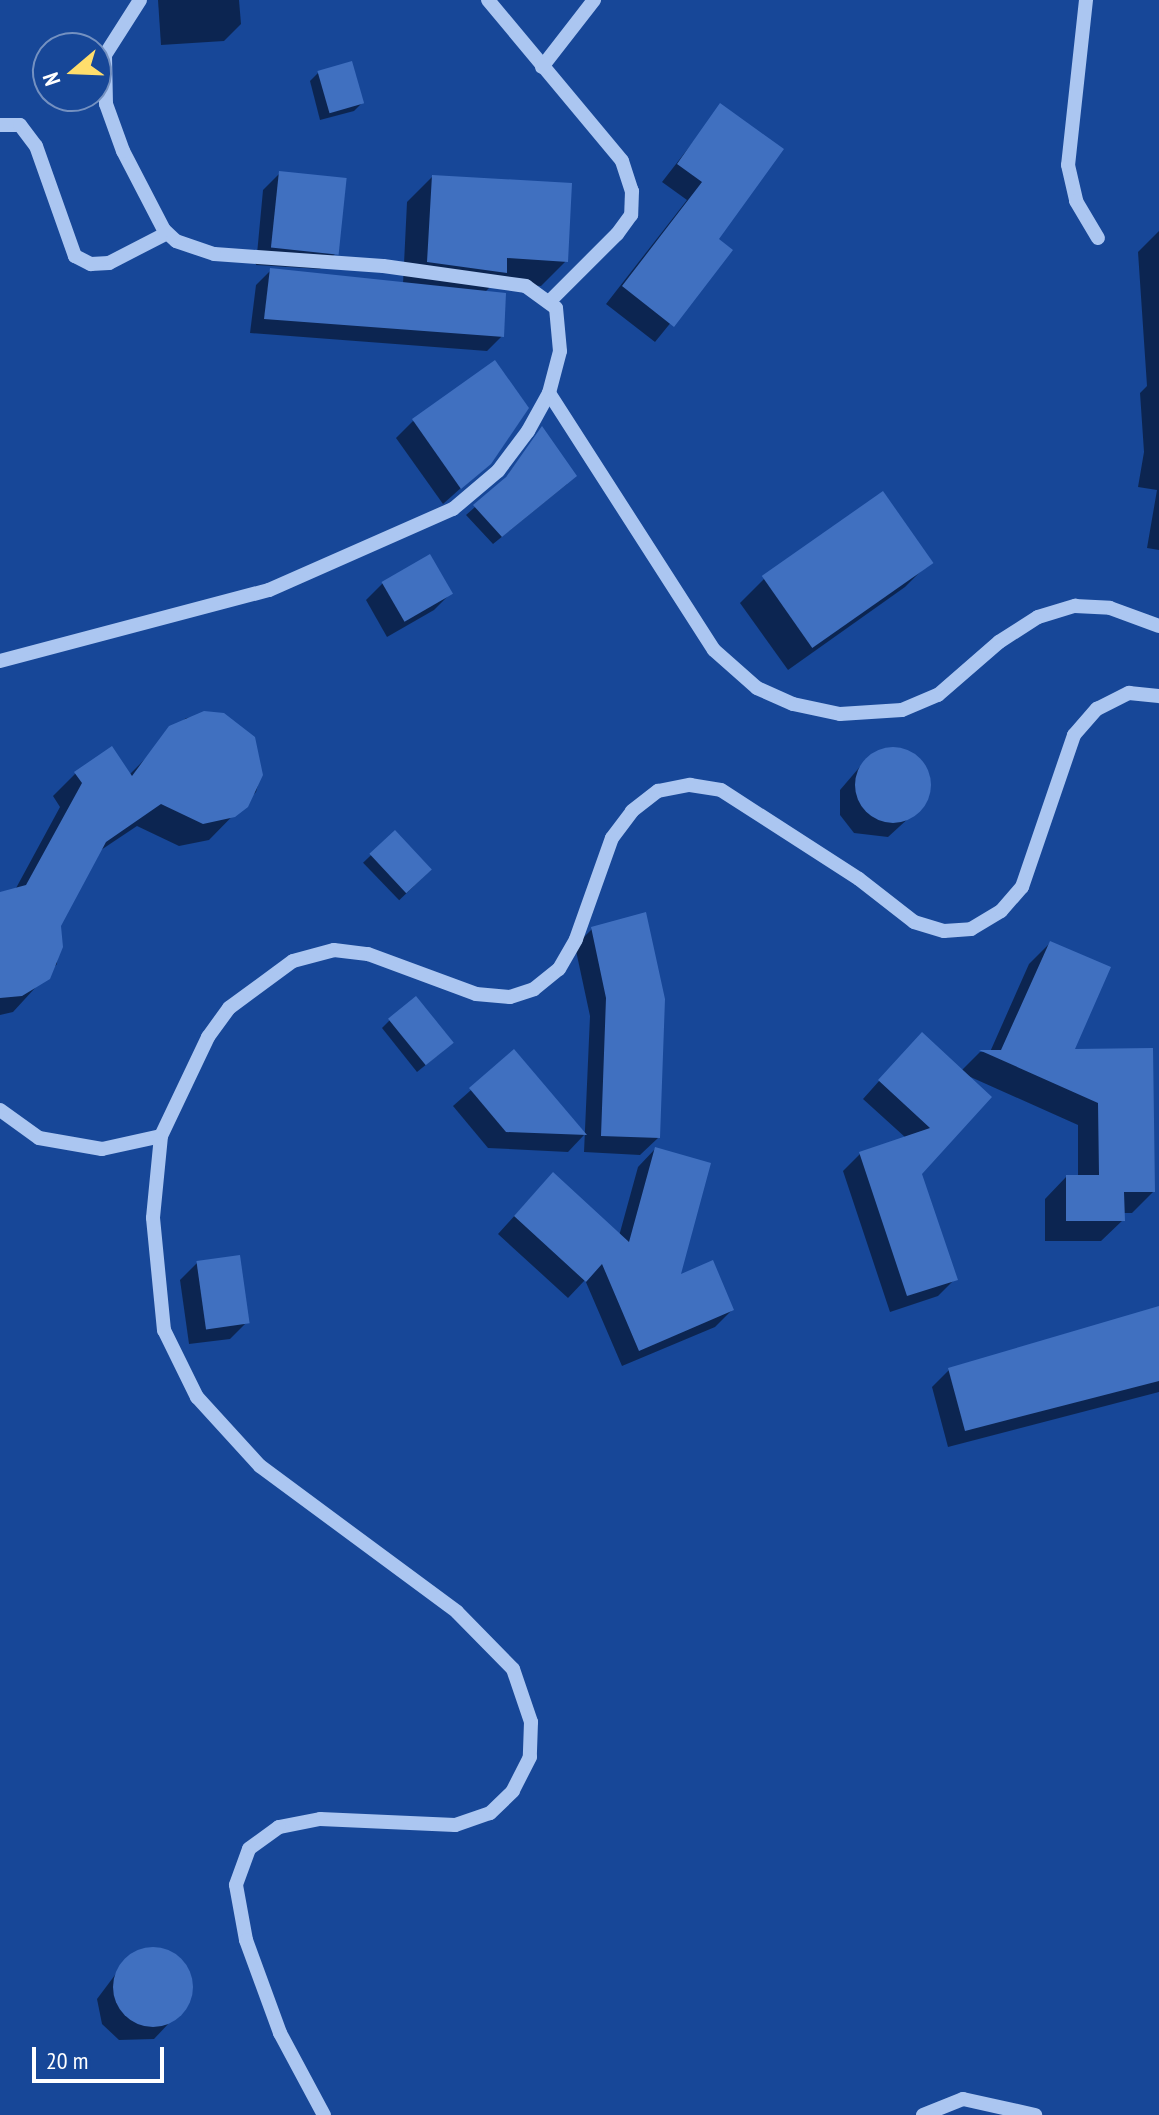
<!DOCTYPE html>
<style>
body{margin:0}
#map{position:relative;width:1159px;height:2115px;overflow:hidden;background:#174798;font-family:"PT Sans Narrow",sans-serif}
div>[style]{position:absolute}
.shadow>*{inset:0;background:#0007;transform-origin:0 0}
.building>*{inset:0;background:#4070c0;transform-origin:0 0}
.round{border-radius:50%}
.minor>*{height:14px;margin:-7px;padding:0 7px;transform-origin:7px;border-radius:7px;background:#abc6f1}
span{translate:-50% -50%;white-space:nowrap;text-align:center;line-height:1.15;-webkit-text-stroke:6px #174798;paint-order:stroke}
.north{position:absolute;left:32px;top:32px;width:80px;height:80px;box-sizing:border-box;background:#174798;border:2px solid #7491c1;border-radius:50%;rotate:251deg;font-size:22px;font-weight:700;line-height:32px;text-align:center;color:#fff}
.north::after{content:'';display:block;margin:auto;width:28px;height:36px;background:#ffde6c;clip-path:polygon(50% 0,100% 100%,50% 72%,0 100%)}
.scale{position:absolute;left:32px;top:2047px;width:132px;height:36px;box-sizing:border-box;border:4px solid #fff;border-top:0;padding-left:10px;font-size:24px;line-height:28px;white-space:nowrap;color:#fff;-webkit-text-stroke:6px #174798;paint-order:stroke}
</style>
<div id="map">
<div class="shadow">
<div style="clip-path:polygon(158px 0,239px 0,241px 24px,224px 41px,161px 45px)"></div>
<div style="clip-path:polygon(318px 73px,362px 103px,354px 111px,320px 120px,310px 81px)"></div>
<div style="clip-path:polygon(721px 106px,716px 239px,730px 250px,655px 342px,606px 304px,687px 200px,662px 182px)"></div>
<div style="clip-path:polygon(280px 173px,337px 252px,320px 269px,256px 265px,263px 190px)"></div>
<div style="clip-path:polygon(432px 177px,566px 261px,541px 286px,494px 283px,484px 293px,502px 336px,487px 351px,250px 333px,256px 285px,271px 270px,403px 284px,407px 202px)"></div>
<div style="clip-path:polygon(1159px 231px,1159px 550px,1147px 548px,1157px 490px,1138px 487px,1144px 452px,1140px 393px,1147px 386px,1138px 252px)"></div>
<div style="clip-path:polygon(413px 421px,489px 463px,443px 504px,396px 438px)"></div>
<div style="clip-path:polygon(542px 429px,567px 484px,493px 544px,466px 515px,500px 485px)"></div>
<div style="clip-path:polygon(930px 562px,905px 587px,788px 670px,740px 603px,765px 578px)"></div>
<div style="clip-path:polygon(383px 583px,451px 593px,434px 610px,387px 637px,366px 600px)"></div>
<div style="clip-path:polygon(223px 715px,261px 774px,256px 792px,209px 840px,179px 846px,137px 826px,98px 852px,59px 925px,57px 964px,13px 1012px,0 1015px,0 894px,15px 890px,60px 807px,53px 796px,76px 773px,129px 775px,186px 718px)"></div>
<div style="clip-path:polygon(885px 749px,919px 760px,929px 782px,923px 805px,888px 837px,854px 833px,840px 815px,840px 790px,864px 762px)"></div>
<div style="left:394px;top:833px;width:52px;height:43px;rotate:46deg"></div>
<div style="clip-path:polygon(592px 929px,658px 1138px,640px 1155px,584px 1152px,590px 1016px,575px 946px)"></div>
<div style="clip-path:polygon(1050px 943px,1072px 1051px,1153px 1192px,1132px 1213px,1122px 1213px,1123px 1220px,1101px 1241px,1045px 1241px,1045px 1199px,1066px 1177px,1078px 1177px,1078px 1125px,966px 1075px,920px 1173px,955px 1279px,938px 1296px,890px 1312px,843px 1171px,860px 1154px,906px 1138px,863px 1099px,905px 1052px,961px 1071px,980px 1052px,990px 1052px,1029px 964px)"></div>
<div style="clip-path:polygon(390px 1020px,443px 1051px,417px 1072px,382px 1028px)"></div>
<div style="clip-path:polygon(514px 1052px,584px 1135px,568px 1152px,488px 1148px,453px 1106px)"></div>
<div style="clip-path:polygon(655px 1149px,678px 1278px,732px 1310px,715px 1327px,622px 1366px,585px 1280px,568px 1298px,498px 1234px,536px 1192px,619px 1236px,638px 1167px)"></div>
<div style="clip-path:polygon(197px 1263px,247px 1322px,230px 1339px,189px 1344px,180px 1280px)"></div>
<div style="clip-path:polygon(1159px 1309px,1159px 1392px,948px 1447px,932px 1387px,949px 1370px)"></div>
<div style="clip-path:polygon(164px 1950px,185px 1965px,191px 1990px,188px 2003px,154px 2039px,119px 2040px,102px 2024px,97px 1999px,127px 1959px,139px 1951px)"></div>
</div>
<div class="building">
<div style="left:352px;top:61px;width:44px;height:36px;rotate:74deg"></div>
<div style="clip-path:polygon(720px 103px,784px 149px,719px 239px,733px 250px,674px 327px,622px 286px,702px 182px,677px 164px)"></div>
<div style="left:279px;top:171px;width:68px;height:77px;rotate:6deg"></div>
<div style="clip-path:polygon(432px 175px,572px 183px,568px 262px,507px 258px,507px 273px,427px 262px)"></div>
<div style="clip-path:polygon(270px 268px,506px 293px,504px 337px,264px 319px)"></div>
<div style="clip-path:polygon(495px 360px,529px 408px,491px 464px,461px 489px,412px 419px)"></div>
<div style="clip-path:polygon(542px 426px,577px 476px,502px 537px,473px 505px,506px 477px)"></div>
<div style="left:883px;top:491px;width:88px;height:148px;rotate:55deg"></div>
<div style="left:430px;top:554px;width:46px;height:56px;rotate:60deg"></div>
<div style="clip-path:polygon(204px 711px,224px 713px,255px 737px,263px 775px,248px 807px,235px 817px,203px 824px,161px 804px,106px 842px,61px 926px,63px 947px,50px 979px,22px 996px,0 998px,0 892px,26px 885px,82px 783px,74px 772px,112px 746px,132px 776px,169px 726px)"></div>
<div class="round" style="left:855px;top:747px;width:76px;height:76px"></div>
<div style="left:395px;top:830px;width:54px;height:35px;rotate:47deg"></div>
<div style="clip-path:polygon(646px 912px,665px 999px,660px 1138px,601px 1136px,606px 998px,591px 927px)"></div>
<div style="clip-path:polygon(1050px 941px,1111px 967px,1075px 1049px,1153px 1048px,1155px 1192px,1124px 1192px,1125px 1221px,1066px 1221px,1066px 1175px,1099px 1175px,1098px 1103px,979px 1050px,1001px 1050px)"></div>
<div style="left:416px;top:996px;width:60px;height:36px;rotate:51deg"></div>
<div style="clip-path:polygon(922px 1032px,992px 1097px,922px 1174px,958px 1280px,907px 1296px,859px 1152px,930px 1128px,878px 1080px)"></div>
<div style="clip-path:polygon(514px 1049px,587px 1135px,506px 1132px,469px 1088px)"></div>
<div style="clip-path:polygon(655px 1147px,711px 1163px,681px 1274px,713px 1260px,734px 1310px,639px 1351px,602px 1264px,586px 1282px,514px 1216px,553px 1172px,629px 1242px)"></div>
<div style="left:240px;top:1255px;width:69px;height:44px;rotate:82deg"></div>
<div style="clip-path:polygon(1159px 1306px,1159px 1381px,965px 1431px,948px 1368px)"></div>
<div class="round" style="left:113px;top:1947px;width:80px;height:80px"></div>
</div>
<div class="minor">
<div style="left:488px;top:0;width:209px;rotate:50.2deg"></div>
<div style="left:622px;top:161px;width:32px;rotate:72deg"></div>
<div style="left:632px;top:191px;width:24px;rotate:92deg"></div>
<div style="left:631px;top:215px;width:24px;rotate:126deg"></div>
<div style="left:617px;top:234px;width:95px;rotate:135deg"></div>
<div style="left:1086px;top:0;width:166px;rotate:96.2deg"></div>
<div style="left:1068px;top:165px;width:37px;rotate:77deg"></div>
<div style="left:1076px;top:201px;width:43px;rotate:59.3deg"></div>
<div style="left:542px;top:67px;width:85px;rotate:-52.2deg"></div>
<div style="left:0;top:125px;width:20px"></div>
<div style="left:20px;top:125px;width:26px;rotate:53deg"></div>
<div style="left:36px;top:146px;width:117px;rotate:70.5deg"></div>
<div style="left:75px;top:256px;width:18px;rotate:27deg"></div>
<div style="left:91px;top:264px;width:18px;rotate:-3deg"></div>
<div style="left:109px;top:263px;width:65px;rotate:-27.3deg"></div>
<div style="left:549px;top:393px;width:305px;rotate:57.3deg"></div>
<div style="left:714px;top:650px;width:57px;rotate:41.5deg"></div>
<div style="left:757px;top:688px;width:39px;rotate:24deg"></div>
<div style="left:793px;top:704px;width:48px;rotate:12deg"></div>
<div style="left:840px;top:714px;width:62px;rotate:-3.7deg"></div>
<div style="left:902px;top:710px;width:39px;rotate:-23deg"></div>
<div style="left:938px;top:695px;width:81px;rotate:-41deg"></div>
<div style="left:999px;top:642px;width:46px;rotate:-32.7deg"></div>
<div style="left:1038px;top:617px;width:39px;rotate:-17deg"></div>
<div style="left:1075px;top:606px;width:35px;rotate:3deg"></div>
<div style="left:1110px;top:608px;width:52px;rotate:20.2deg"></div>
<div style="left:0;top:661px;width:278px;rotate:-14.8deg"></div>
<div style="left:269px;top:590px;width:201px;rotate:-23.8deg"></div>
<div style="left:453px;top:509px;width:59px;rotate:-40.2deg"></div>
<div style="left:498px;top:471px;width:50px;rotate:-53.1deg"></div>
<div style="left:528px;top:431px;width:43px;rotate:-61.1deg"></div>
<div style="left:549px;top:393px;width:43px;rotate:-75.3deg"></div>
<div style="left:560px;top:351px;width:43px;rotate:-95.3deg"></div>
<div style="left:556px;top:308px;width:37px;rotate:-144deg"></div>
<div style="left:526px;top:286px;width:144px;rotate:-172deg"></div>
<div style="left:383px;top:266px;width:169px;rotate:-175.9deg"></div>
<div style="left:214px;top:254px;width:40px;rotate:-161.1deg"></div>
<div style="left:176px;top:241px;width:16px;rotate:-137deg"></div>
<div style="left:164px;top:230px;width:89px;rotate:-117.4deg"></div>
<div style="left:123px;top:151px;width:50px;rotate:-109.9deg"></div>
<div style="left:106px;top:104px;width:49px;rotate:-91.2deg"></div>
<div style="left:105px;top:55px;width:65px;rotate:-57.5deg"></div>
<div style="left:0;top:1110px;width:48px;rotate:35.7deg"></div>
<div style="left:39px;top:1138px;width:64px;rotate:9.9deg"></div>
<div style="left:102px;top:1149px;width:60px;rotate:-12.4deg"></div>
<div style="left:161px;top:1136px;width:110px;rotate:-64.6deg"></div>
<div style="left:208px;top:1037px;width:36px;rotate:-54deg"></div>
<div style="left:229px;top:1008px;width:79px;rotate:-36.3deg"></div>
<div style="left:293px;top:961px;width:42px;rotate:-15deg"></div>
<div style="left:334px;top:950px;width:34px;rotate:7deg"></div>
<div style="left:368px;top:954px;width:115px;rotate:20.3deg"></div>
<div style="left:476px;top:994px;width:34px;rotate:5deg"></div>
<div style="left:510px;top:997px;width:25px;rotate:-18deg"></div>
<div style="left:534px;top:989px;width:32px;rotate:-39deg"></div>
<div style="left:559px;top:969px;width:34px;rotate:-60deg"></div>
<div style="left:576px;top:939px;width:107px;rotate:-70.4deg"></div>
<div style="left:612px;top:838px;width:34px;rotate:-53deg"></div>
<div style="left:632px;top:811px;width:33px;rotate:-38deg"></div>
<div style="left:658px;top:791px;width:33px;rotate:-11deg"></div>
<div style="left:690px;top:785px;width:31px;rotate:9deg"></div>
<div style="left:721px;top:790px;width:164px;rotate:32.8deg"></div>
<div style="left:859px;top:879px;width:70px;rotate:38deg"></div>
<div style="left:914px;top:922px;width:31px;rotate:17deg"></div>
<div style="left:944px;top:931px;width:27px;rotate:-4deg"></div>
<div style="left:971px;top:929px;width:35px;rotate:-31deg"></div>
<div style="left:1001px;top:911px;width:32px;rotate:-49deg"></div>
<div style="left:1022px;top:887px;width:161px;rotate:-71.1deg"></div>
<div style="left:1074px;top:735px;width:35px;rotate:-49deg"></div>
<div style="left:1097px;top:709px;width:36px;rotate:-27deg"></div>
<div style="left:1129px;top:693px;width:30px;rotate:6deg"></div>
<div style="left:161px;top:1136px;width:82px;rotate:95.6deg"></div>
<div style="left:153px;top:1218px;width:113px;rotate:84.4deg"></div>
<div style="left:164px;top:1330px;width:75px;rotate:63.8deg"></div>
<div style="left:197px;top:1397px;width:93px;rotate:47.6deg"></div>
<div style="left:260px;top:1466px;width:245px;rotate:36.5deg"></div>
<div style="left:457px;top:1612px;width:80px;rotate:45.5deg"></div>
<div style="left:513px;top:1669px;width:56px;rotate:71.2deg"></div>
<div style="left:531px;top:1722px;width:35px;rotate:92deg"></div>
<div style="left:530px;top:1757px;width:38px;rotate:117deg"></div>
<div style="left:513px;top:1791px;width:32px;rotate:136deg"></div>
<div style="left:490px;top:1813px;width:37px;rotate:161deg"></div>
<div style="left:455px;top:1825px;width:135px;rotate:-177.5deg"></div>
<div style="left:320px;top:1819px;width:42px;rotate:169deg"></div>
<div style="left:279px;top:1827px;width:37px;rotate:144deg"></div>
<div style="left:249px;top:1849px;width:38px;rotate:110deg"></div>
<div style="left:236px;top:1885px;width:56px;rotate:79.7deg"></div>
<div style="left:246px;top:1940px;width:99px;rotate:69.9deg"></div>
<div style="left:280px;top:2033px;width:93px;rotate:61.8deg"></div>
<div style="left:923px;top:2115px;width:43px;rotate:-21.8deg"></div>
<div style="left:963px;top:2099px;width:74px;rotate:12.5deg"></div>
</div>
<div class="north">N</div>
<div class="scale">20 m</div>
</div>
